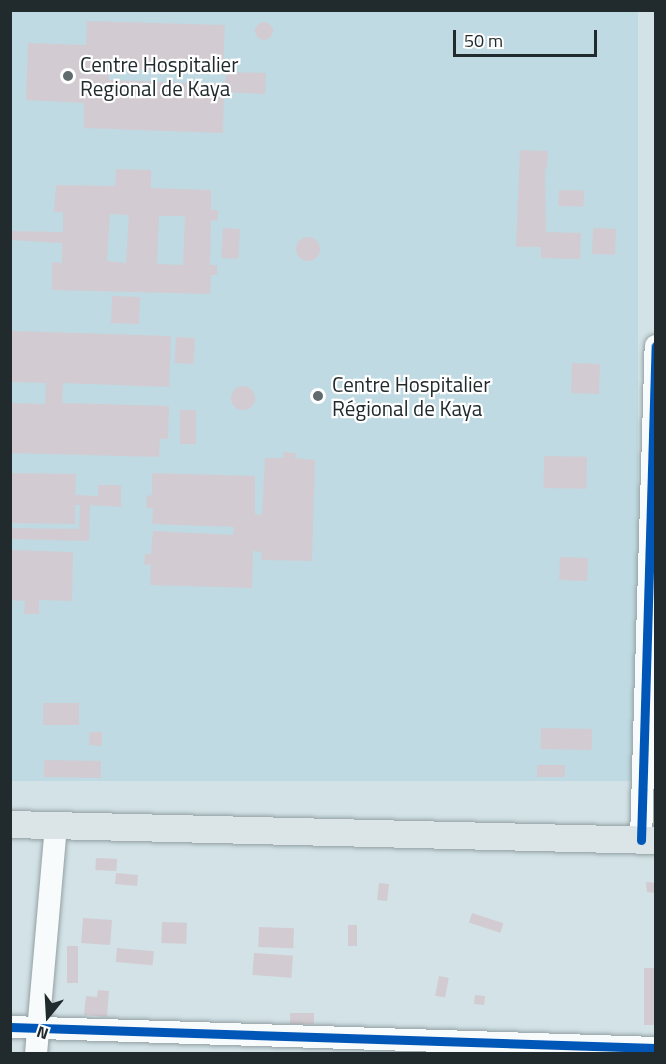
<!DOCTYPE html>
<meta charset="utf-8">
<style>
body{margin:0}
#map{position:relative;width:666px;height:1064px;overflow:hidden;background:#d2e2e6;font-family:"Titillium Web",sans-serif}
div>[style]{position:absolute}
.built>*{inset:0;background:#bfdae2;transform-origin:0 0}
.building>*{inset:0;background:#d3cbd2;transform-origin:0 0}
.round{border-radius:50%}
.roads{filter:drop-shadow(0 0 2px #94a0a3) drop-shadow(0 0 2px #94a0a3)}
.minor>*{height:22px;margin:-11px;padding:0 11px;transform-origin:11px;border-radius:11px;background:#f8fbfb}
.major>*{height:27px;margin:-13.5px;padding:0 13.5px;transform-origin:13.5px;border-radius:13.5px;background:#dbe5e8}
.cycleway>*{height:9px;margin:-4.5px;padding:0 4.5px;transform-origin:4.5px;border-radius:4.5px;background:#0057b8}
.dots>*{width:16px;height:16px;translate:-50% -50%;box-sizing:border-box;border:3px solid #fff;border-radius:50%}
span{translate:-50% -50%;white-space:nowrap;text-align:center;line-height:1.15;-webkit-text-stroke:4.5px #fff;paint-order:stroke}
.poi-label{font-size:21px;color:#212b2e}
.left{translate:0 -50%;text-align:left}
.frame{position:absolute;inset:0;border:12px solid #212b2e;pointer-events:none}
.north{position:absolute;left:18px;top:986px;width:60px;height:60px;-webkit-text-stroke:4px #fff;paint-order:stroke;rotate:198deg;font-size:16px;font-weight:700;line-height:24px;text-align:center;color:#212b2e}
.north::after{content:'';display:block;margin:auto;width:21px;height:27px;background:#212b2e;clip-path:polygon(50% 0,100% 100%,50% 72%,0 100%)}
.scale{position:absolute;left:453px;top:30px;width:144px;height:27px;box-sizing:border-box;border:3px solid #212b2e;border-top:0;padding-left:8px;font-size:18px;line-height:21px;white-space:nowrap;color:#212b2e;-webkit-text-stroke:4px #fff;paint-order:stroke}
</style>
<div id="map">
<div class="built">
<div style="left:11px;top:11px;width:627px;height:770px"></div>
</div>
<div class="building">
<div style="clip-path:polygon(87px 21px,225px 25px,223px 72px,109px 68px,109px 80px,225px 84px,226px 72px,266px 73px,265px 94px,224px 92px,223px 133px,84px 128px,84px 103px,26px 100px,28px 43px,86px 45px)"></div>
<div class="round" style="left:255px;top:22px;width:18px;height:18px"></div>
<div style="clip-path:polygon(520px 150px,548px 151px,547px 169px,545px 169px,546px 232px,581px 233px,580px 259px,541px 258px,541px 247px,516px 247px)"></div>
<div style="clip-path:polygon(evenodd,116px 169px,151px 170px,151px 188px,211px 190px,211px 210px,218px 210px,218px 221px,211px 220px,210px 265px,217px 265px,217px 275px,211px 275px,210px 294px,52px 290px,52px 262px,62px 263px,62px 243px,10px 240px,10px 231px,63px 232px,63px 212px,54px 212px,56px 185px,115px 186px,116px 169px,110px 214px,129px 215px,126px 263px,107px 261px,110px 214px,116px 169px,159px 216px,185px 216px,183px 265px,157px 264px,159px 216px)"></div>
<div style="left:559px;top:190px;width:25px;height:16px;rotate:2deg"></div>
<div style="left:223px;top:228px;width:17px;height:30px;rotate:3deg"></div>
<div style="left:593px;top:228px;width:23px;height:26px;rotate:2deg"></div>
<div class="round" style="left:296px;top:237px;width:24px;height:24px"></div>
<div style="left:112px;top:296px;width:28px;height:27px;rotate:2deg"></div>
<div style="clip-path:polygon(12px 331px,171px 336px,169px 387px,63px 383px,62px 403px,169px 406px,168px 439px,160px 439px,159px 457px,10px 453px,11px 403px,45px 404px,46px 383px,12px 382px)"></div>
<div style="left:176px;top:337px;width:19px;height:26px;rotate:3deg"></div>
<div style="left:572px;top:363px;width:28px;height:30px;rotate:2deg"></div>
<div class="round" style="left:231px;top:386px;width:24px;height:24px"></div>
<div style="left:180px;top:410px;width:16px;height:34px"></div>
<div style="clip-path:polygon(283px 452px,296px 453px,295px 458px,315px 460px,312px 561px,261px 560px,262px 552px,253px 551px,252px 588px,150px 585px,151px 564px,144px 565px,145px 554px,151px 554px,153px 531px,233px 535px,234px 527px,152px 524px,153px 508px,146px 508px,147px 496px,152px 495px,152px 473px,255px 476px,255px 514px,262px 515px,265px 458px,284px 458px)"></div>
<div style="left:544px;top:456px;width:43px;height:32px;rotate:1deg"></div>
<div style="clip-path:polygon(10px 473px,76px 474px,75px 495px,98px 496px,98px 485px,121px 485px,121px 507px,90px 505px,89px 541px,10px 539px,10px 528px,79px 529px,80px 505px,75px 505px,75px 524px,10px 523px)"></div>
<div style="clip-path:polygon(10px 550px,73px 552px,72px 601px,39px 600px,39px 614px,24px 614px,25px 601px,10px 600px)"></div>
<div style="left:560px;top:557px;width:28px;height:23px;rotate:2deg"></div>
<div style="left:43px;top:703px;width:36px;height:22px"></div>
<div style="left:541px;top:728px;width:51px;height:21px;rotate:1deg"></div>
<div style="clip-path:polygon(90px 732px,102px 732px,102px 746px,89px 745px)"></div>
<div style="left:44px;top:760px;width:57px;height:17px;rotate:1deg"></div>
<div style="left:537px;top:765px;width:28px;height:12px"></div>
<div style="left:96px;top:858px;width:21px;height:12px;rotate:3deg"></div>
<div style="left:116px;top:873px;width:22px;height:11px;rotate:5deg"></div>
<div style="clip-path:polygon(646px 882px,656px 883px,656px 893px,647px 892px)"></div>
<div style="left:379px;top:883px;width:10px;height:17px;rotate:6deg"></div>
<div style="left:472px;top:913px;width:33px;height:10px;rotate:18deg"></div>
<div style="left:83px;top:918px;width:29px;height:25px;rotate:4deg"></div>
<div style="left:162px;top:922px;width:25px;height:21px;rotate:2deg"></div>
<div style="left:348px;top:925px;width:9px;height:21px"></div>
<div style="left:259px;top:927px;width:35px;height:20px;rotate:2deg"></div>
<div style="left:67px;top:946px;width:11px;height:37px"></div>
<div style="left:117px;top:948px;width:37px;height:14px;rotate:5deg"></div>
<div style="left:254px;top:953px;width:39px;height:22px;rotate:4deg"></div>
<div style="left:644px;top:968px;width:12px;height:57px"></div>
<div style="left:439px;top:976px;width:10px;height:20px;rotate:11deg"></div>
<div style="clip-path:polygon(98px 990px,109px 991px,107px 1017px,84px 1015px,86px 996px,97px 997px)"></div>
<div style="left:475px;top:995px;width:10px;height:9px;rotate:6deg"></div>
<div style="left:290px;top:1013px;width:24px;height:11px"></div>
</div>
<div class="roads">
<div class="minor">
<div style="left:641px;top:840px;width:494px;rotate:-88.3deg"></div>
<div style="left:10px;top:1027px;width:646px;rotate:1.86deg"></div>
<div style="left:36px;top:1054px;width:229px;rotate:-85deg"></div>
</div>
<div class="major">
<div style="left:10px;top:824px;width:646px;rotate:1.42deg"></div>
</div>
</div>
<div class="cycleway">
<div style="left:641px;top:840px;width:494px;rotate:-88.3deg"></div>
<div style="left:10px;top:1027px;width:646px;rotate:1.86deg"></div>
</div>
<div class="dots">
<div style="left:68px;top:76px;background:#5f6b6e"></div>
<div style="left:318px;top:396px;background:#5f6b6e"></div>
</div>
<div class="poi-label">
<span class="left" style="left:80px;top:76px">Centre Hospitalier<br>Regional de Kaya</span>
<span class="left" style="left:332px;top:396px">Centre Hospitalier<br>Régional de Kaya</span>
</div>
<div class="frame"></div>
<div class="north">N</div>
<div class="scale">50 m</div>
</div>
